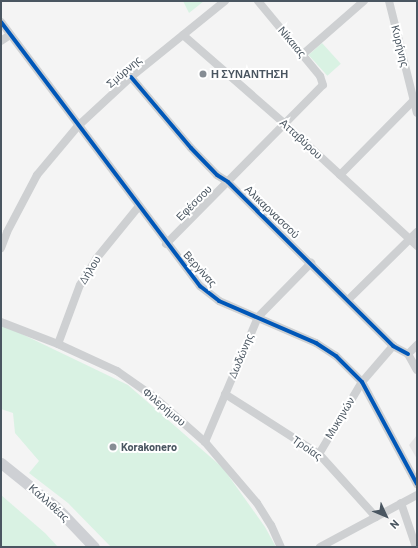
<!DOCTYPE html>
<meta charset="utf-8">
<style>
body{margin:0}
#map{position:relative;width:418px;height:548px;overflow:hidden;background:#f4f4f4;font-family:Barlow,sans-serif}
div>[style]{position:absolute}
.education>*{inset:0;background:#e6e5e6}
.green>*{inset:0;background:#d9f2e3;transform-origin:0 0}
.street>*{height:8px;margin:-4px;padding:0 4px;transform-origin:4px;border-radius:4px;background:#ced0d2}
.secondary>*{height:11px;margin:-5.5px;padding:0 5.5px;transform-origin:5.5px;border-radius:5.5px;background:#ced0d4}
.cycleway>*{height:4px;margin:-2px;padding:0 2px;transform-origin:2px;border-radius:2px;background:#0057b8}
.dots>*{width:11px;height:11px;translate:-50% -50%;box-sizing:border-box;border:2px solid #fff;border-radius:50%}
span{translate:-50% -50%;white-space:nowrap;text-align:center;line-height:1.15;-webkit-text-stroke:4px #fff;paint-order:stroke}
.street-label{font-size:11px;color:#4a5661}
.poi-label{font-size:11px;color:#4a5661;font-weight:700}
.left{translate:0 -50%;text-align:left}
.frame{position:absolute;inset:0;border:2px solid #4a5661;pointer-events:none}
.north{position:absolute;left:366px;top:496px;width:40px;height:40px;-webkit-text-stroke:3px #fff;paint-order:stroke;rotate:134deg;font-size:11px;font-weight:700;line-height:16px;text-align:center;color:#4a5661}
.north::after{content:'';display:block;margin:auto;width:14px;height:18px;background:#4a5661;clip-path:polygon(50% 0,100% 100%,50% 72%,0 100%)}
</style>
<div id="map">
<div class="education">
<div style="clip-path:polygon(417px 435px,417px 459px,409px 445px)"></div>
</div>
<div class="green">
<div style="clip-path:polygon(183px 1px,204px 1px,189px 13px)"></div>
<div style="left:322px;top:43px;width:28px;height:18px;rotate:48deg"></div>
<div style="clip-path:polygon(1px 324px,128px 385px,223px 468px,265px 527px,276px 547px,111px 547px,68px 503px,29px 473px,39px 461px,15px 433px,13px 413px,1px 409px)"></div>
<div style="clip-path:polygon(1px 495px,45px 533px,58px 547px,1px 547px)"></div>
</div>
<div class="street">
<div style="left:389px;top:1px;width:115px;rotate:76deg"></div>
<div style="left:1px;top:22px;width:331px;rotate:53deg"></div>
<div style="left:200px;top:286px;width:24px;rotate:38deg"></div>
<div style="left:219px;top:301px;width:106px;rotate:23.4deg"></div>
<div style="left:316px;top:343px;width:24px;rotate:33deg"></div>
<div style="left:336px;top:356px;width:37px;rotate:45deg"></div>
<div style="left:362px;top:382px;width:116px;rotate:61.7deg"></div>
<div style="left:183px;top:35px;width:135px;rotate:41.1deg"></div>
<div style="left:285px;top:124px;width:180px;rotate:42.7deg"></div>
<div style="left:1px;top:41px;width:11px;rotate:-34deg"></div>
<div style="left:302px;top:55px;width:82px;rotate:-41.1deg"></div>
<div style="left:131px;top:77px;width:93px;rotate:49.8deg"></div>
<div style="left:191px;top:148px;width:37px;rotate:46deg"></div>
<div style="left:217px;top:175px;width:13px;rotate:32deg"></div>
<div style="left:228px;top:182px;width:233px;rotate:44.8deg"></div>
<div style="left:393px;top:346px;width:17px;rotate:28deg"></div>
<div style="left:340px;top:175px;width:104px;rotate:-45.4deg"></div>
<div style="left:166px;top:244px;width:223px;rotate:-45.4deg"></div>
<div style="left:323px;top:85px;width:9px;rotate:-108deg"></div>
<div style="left:320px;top:76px;width:97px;rotate:-129.6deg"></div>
<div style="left:1px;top:248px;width:17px;rotate:-69deg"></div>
<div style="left:7px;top:232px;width:64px;rotate:-62.2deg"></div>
<div style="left:37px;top:175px;width:64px;rotate:-50.1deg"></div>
<div style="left:78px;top:126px;width:72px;rotate:-42.8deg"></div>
<div style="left:131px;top:77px;width:121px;rotate:-39deg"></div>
<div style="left:348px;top:300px;width:97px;rotate:-44.6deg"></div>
<div style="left:1px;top:322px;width:61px;rotate:21.1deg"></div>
<div style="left:58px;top:344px;width:65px;rotate:24.6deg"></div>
<div style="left:117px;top:371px;width:45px;rotate:35.1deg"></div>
<div style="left:154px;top:397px;width:68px;rotate:41.4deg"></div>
<div style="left:205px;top:442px;width:80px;rotate:49.6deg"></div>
<div style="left:257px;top:503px;width:26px;rotate:58deg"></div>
<div style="left:271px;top:525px;width:24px;rotate:66deg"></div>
<div style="left:58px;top:344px;width:63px;rotate:-69.6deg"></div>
<div style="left:80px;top:285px;width:31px;rotate:-58deg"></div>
<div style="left:96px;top:259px;width:68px;rotate:-50.9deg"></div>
<div style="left:408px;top:354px;width:18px;rotate:61deg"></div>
<div style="left:408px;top:354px;width:13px;rotate:-45deg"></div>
<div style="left:225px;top:394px;width:112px;rotate:32.6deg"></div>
<div style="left:319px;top:454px;width:85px;rotate:47.9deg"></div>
<div style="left:205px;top:442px;width:136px;rotate:-67deg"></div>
<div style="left:258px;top:317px;width:76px;rotate:-45.5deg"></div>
<div style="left:319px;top:454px;width:84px;rotate:-59.2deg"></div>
<div style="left:362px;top:382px;width:48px;rotate:-49.3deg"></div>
<div style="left:401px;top:503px;width:46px;rotate:71.2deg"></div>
<div style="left:320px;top:547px;width:110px;rotate:-28.2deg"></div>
</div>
<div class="secondary">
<div style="left:1px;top:463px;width:70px;rotate:38.7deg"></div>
<div style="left:56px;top:507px;width:55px;rotate:46.5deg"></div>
</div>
<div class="cycleway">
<div style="left:1px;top:22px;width:331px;rotate:53deg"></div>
<div style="left:200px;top:286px;width:24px;rotate:38deg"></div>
<div style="left:219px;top:301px;width:106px;rotate:23.4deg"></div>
<div style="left:316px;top:343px;width:24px;rotate:33deg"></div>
<div style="left:336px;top:356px;width:37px;rotate:45deg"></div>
<div style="left:362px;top:382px;width:116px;rotate:61.7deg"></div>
<div style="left:131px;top:77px;width:93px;rotate:49.8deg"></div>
<div style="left:191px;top:148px;width:37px;rotate:46deg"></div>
<div style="left:217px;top:175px;width:13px;rotate:32deg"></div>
<div style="left:228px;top:182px;width:233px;rotate:44.8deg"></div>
<div style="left:393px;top:346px;width:17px;rotate:28deg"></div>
</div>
<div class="dots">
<div style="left:203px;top:74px;background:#868d94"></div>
<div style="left:113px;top:447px;background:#868d94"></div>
</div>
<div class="street-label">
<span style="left:292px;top:42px;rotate:50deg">Νίκαιας</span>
<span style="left:400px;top:46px;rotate:76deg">Κυρήνης</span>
<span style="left:124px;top:72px;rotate:-41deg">Σμύρνης</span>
<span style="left:301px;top:139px;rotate:43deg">Ατταβύρου</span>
<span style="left:194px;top:203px;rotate:-45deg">Εφέσσου</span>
<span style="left:272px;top:212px;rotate:44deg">Αλικαρνασσού</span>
<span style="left:200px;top:269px;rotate:48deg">Βεργίνας</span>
<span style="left:90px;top:270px;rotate:-58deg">Δήλου</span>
<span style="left:241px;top:356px;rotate:-67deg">Δωδώνης</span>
<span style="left:164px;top:407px;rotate:40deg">Φιλερήμου</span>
<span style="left:340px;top:418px;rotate:-59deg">Μυκηνών</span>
<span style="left:307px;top:448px;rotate:35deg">Τροίας</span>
<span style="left:49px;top:503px;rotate:42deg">Καλλιθέας</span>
</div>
<div class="poi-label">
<span class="left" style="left:211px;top:74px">Η ΣΥΝΑΝΤΗΣΗ</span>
<span class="left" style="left:121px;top:447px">Korakonero</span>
</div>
<div class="frame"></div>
<div class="north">N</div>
</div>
